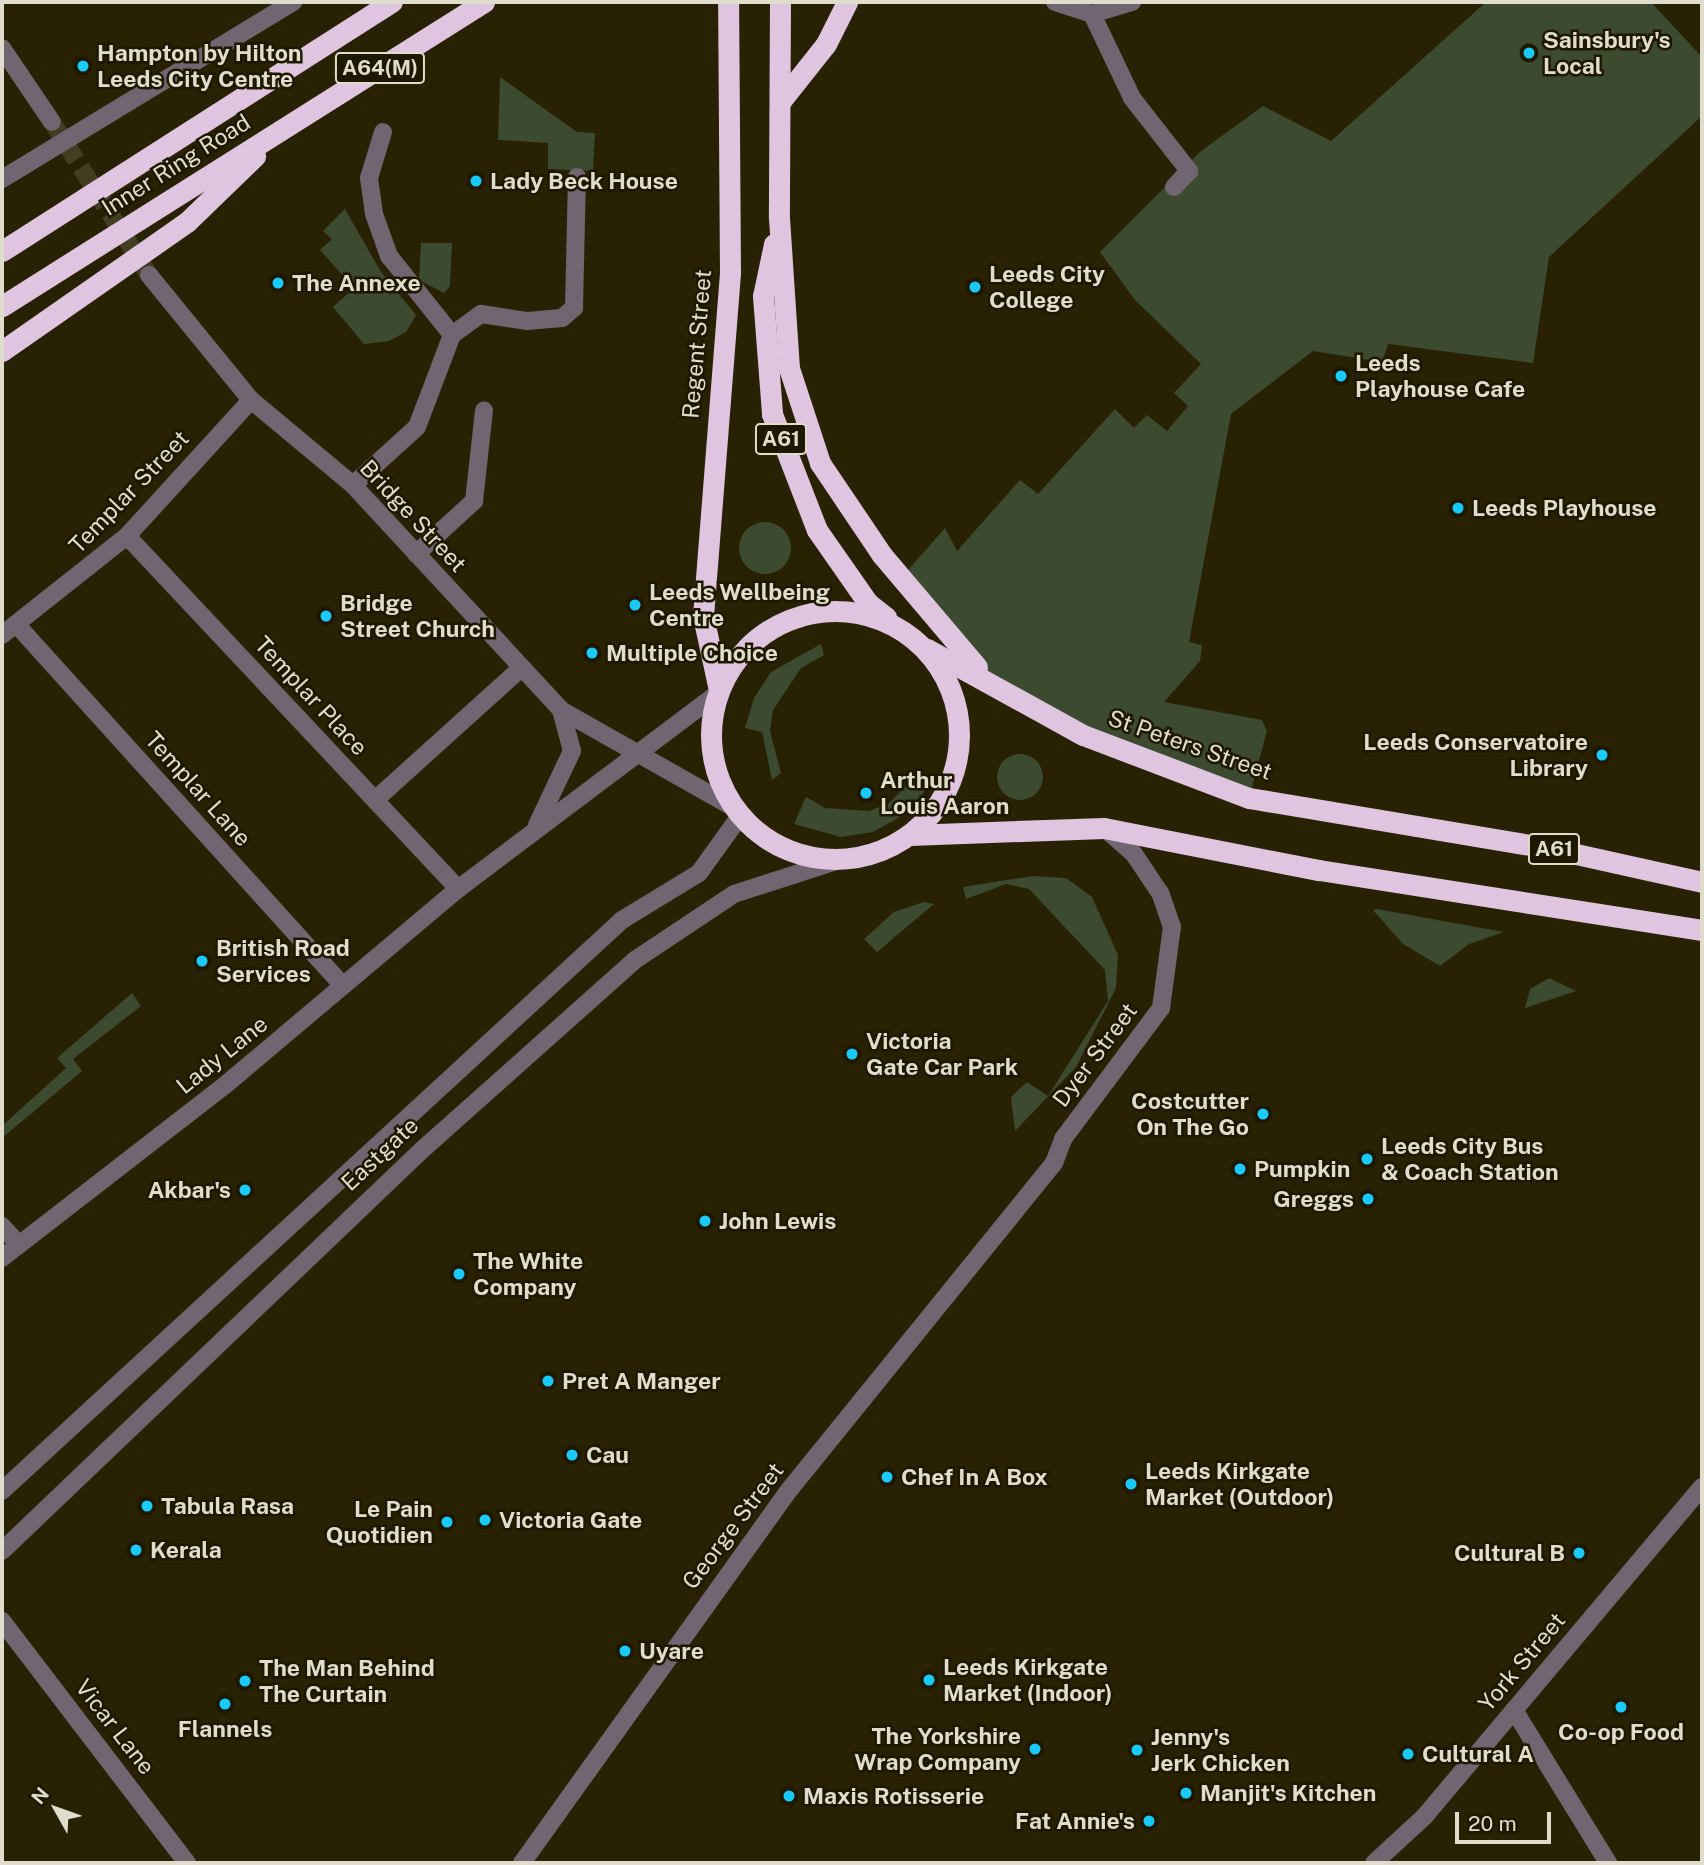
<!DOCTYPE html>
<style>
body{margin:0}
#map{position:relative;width:1704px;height:1865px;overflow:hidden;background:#282104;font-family:"Public Sans",sans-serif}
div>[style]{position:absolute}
.green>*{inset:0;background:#3c4a2f}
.round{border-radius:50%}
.minor-tunnel>*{height:18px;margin-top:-9px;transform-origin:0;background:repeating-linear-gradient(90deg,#443d22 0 18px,transparent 0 27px)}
.minor>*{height:18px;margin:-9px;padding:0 9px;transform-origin:9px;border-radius:9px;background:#706570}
.highway>*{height:21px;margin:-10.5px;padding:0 10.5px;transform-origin:10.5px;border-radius:10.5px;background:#dfc5df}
.highway>.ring{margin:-10.5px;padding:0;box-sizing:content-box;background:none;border:21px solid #dfc5df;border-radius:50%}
.dots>*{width:19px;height:19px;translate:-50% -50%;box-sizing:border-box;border:4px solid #1e1800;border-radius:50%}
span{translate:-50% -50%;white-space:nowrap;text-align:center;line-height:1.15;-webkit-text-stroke:5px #1e1800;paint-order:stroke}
.shield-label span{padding:2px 5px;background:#1e1800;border:2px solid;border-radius:5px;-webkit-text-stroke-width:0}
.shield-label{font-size:21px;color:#e1ddcc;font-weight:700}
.poi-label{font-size:23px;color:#e1ddcc;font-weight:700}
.left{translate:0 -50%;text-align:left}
.right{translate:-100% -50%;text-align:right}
.street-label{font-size:23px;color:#e1ddcc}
.frame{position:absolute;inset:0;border:4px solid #e1ddcc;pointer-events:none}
.north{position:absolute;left:21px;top:1774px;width:70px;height:70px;-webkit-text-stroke:5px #1e1800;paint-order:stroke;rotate:310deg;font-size:19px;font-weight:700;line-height:28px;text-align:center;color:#e1ddcc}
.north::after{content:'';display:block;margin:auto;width:24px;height:32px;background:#e1ddcc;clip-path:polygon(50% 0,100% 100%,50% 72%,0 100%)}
.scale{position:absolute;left:1455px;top:1812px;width:96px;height:32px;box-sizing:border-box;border:4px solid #e1ddcc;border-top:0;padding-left:9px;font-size:21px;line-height:24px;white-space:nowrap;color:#e1ddcc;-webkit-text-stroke:5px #1e1800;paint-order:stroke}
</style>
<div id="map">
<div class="green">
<div style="clip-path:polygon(1486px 2px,1651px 2px,1702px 57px,1702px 116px,1549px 257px,1533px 363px,1388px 344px,1382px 362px,1313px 351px,1231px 414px,1189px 642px,1202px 645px,1200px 661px,1164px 702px,1262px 720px,1267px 731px,1249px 798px,1008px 693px,901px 578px,945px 528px,957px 551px,1020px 480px,1038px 494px,1115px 409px,1134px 428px,1147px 415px,1167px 431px,1188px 406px,1174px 393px,1201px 364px,1135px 300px,1100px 252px,1201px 151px,1263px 106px,1331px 141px)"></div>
<div style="clip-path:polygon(500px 77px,577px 132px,595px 133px,593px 171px,548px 169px,548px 143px,498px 140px)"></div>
<div style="clip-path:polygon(345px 209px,381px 272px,416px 315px,406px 332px,389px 341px,364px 344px,333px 307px,354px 288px,320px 250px,332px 239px,323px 231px)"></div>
<div style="clip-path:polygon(421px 243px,452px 243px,450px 286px,444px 293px,419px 280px)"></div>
<div class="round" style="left:739px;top:522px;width:52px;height:52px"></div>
<div style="clip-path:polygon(821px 644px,824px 655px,801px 668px,773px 710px,770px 731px,781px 773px,772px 780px,762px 732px,745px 728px,754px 698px,771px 672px)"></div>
<div class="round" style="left:997px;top:754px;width:46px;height:46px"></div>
<div style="clip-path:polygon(920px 773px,929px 782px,924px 792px,902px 816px,873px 832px,841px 837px,794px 824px,806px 797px,825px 808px,869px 811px,889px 803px)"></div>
<div style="clip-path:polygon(1033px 876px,1066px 878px,1092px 897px,1118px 955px,1116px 988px,1076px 1067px,1015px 1131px,1011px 1097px,1027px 1082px,1048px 1096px,1108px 1001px,1105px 970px,1029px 889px,1006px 884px,966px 899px,963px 887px)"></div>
<div style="clip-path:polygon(924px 902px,934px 904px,877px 952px,864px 939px,894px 912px)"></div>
<div style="clip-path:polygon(1373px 910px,1377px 909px,1504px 932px,1469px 944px,1440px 966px,1403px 944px)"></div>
<div style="clip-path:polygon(1549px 978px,1576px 991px,1525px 1008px,1530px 989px)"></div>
<div style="clip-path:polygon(132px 993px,141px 1006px,73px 1059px,82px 1071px,2px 1138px,2px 1126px,66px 1068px,57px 1058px)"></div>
</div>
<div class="minor-tunnel">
<div style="left:52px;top:122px;width:181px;rotate:57.6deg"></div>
</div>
<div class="minor">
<div style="left:1055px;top:2px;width:39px;rotate:18deg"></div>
<div style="left:1092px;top:14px;width:42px;rotate:-16.7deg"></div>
<div style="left:1092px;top:14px;width:93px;rotate:64.5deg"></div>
<div style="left:1132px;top:98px;width:93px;rotate:52deg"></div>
<div style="left:1189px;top:171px;width:22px;rotate:133deg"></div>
<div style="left:2px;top:48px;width:89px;rotate:56deg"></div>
<div style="left:383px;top:132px;width:48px;rotate:106.9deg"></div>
<div style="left:369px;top:178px;width:36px;rotate:82deg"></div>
<div style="left:374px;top:214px;width:45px;rotate:70.3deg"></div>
<div style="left:389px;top:256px;width:101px;rotate:51.4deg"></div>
<div style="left:2px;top:179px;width:341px;rotate:-31.3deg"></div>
<div style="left:149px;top:275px;width:161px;rotate:50.8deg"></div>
<div style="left:251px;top:400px;width:133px;rotate:39.8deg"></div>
<div style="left:353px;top:485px;width:306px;rotate:47.2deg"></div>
<div style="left:561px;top:710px;width:199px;rotate:29.5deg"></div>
<div style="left:353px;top:485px;width:86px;rotate:-42.2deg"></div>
<div style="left:417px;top:427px;width:98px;rotate:-69.2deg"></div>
<div style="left:452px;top:335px;width:36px;rotate:-36deg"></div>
<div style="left:481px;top:314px;width:47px;rotate:8.7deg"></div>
<div style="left:527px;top:321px;width:35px;rotate:-5deg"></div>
<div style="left:562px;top:318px;width:16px;rotate:-40deg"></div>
<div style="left:574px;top:308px;width:131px;rotate:-88.7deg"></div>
<div style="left:127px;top:536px;width:484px;rotate:46.8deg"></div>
<div style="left:416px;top:554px;width:79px;rotate:-42.4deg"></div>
<div style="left:474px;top:501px;width:91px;rotate:-83.7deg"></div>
<div style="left:17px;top:625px;width:486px;rotate:47.9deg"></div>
<div style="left:2px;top:635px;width:159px;rotate:-38.4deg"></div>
<div style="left:127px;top:536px;width:184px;rotate:-47.6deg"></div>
<div style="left:375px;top:800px;width:195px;rotate:-42.1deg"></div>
<div style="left:537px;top:825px;width:82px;rotate:-64.7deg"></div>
<div style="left:572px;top:751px;width:42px;rotate:-105deg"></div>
<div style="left:2px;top:1226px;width:24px;rotate:48deg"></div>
<div style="left:2px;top:1258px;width:281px;rotate:-37.8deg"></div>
<div style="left:224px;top:1086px;width:306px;rotate:-40.1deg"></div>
<div style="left:458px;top:889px;width:324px;rotate:-37deg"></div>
<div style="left:2px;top:1491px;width:843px;rotate:-42.64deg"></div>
<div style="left:622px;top:920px;width:90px;rotate:-31.4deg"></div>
<div style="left:699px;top:873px;width:70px;rotate:-54.3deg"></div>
<div style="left:2px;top:1551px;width:582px;rotate:-43.68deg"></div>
<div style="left:423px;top:1149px;width:284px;rotate:-41.7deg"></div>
<div style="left:635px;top:960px;width:119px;rotate:-33.7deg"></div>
<div style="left:734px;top:894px;width:110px;rotate:-17.9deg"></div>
<div style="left:2px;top:1621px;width:305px;rotate:52.6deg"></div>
<div style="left:1514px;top:1710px;width:180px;rotate:58.4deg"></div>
<div style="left:522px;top:1863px;width:460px;rotate:-54.4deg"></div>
<div style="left:790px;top:1489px;width:419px;rotate:-51deg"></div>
<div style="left:1054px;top:1163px;width:26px;rotate:-69deg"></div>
<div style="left:1063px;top:1139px;width:164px;rotate:-53.2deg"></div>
<div style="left:1161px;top:1008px;width:82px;rotate:-82.3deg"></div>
<div style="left:1172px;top:927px;width:36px;rotate:-109deg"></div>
<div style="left:1160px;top:893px;width:47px;rotate:-123.7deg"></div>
<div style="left:1134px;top:854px;width:40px;rotate:-139deg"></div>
<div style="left:1374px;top:1863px;width:68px;rotate:-42.6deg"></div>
<div style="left:1424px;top:1817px;width:431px;rotate:-49.9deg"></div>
</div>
<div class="highway">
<div style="left:780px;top:2px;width:216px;rotate:90.3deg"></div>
<div style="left:779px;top:218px;width:150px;rotate:86.2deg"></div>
<div style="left:789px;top:368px;width:100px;rotate:71.9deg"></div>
<div style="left:820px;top:463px;width:111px;rotate:56deg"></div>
<div style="left:882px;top:555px;width:147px;rotate:49.7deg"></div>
<div style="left:780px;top:102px;width:74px;rotate:-51.6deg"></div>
<div style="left:826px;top:44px;width:47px;rotate:-63.4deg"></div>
<div style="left:774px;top:244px;width:53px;rotate:101.9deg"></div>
<div style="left:763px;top:296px;width:118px;rotate:85.6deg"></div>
<div style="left:772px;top:414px;width:124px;rotate:68.8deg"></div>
<div style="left:817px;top:530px;width:89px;rotate:55.1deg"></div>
<div style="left:868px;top:603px;width:23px;rotate:38deg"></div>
<div style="left:2px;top:251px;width:463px;rotate:-32.6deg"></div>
<div style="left:2px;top:306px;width:570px;rotate:-32.24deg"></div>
<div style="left:2px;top:351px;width:226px;rotate:-34.9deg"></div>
<div style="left:187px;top:222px;width:95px;rotate:-44.1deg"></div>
<div class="ring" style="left:711px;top:611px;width:227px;height:227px"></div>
<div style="left:927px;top:649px;width:178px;rotate:28.9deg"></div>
<div style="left:1083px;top:735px;width:178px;rotate:20.8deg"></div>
<div style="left:1249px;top:798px;width:304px;rotate:9.5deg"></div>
<div style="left:1549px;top:848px;width:157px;rotate:12.5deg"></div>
<div style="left:719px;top:690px;width:76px;rotate:-102.2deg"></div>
<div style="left:703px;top:616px;width:344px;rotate:-85.5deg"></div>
<div style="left:730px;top:273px;width:271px;rotate:-90.4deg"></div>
<div style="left:910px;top:835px;width:194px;rotate:-2.1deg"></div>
<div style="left:1104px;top:828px;width:219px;rotate:11.1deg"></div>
<div style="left:1319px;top:870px;width:388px;rotate:8.9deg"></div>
</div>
<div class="dots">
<div style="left:1529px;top:53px;background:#1acafc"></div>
<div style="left:83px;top:66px;background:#1acafc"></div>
<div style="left:476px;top:181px;background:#1acafc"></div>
<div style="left:278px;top:283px;background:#1acafc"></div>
<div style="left:975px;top:287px;background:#1acafc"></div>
<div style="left:1341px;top:376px;background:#1acafc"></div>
<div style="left:1458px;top:508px;background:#1acafc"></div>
<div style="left:635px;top:605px;background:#1acafc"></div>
<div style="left:326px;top:616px;background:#1acafc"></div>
<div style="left:592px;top:653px;background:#1acafc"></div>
<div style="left:1602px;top:755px;background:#1acafc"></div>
<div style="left:866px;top:793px;background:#1acafc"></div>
<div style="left:202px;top:961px;background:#1acafc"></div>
<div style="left:852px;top:1054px;background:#1acafc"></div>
<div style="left:1263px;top:1114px;background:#1acafc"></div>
<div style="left:1367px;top:1159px;background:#1acafc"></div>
<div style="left:1240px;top:1169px;background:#1acafc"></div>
<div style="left:245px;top:1190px;background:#1acafc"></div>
<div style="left:1368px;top:1199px;background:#1acafc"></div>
<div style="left:705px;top:1221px;background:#1acafc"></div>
<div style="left:459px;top:1274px;background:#1acafc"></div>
<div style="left:548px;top:1381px;background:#1acafc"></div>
<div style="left:572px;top:1455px;background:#1acafc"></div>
<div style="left:887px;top:1477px;background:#1acafc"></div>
<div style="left:1131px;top:1484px;background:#1acafc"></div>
<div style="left:147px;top:1506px;background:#1acafc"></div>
<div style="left:485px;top:1520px;background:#1acafc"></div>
<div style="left:447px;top:1522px;background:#1acafc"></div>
<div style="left:136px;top:1550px;background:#1acafc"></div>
<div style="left:1579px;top:1553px;background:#1acafc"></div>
<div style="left:625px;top:1651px;background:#1acafc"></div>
<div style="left:929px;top:1680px;background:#1acafc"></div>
<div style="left:245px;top:1681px;background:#1acafc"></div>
<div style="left:225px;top:1704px;background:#1acafc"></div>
<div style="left:1621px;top:1707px;background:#1acafc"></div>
<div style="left:1035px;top:1749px;background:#1acafc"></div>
<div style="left:1137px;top:1750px;background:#1acafc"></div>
<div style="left:1408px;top:1754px;background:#1acafc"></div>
<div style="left:1186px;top:1793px;background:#1acafc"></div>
<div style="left:789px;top:1796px;background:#1acafc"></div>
<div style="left:1149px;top:1821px;background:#1acafc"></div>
</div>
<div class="shield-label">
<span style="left:380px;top:68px">A64(M)</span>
<span style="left:781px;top:439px">A61</span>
<span style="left:1554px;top:849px">A61</span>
</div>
<div class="poi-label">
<span class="left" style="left:1543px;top:53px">Sainsbury's<br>Local</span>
<span class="left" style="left:97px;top:66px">Hampton by Hilton<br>Leeds City Centre</span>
<span class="left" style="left:490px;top:181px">Lady Beck House</span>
<span class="left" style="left:989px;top:287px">Leeds City<br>College</span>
<span class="left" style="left:292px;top:283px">The Annexe</span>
<span class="left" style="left:1355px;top:376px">Leeds<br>Playhouse Cafe</span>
<span class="left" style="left:1472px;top:508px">Leeds Playhouse</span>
<span class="left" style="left:649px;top:605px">Leeds Wellbeing<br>Centre</span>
<span class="left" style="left:340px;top:616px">Bridge<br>Street Church</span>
<span class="left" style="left:606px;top:653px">Multiple Choice</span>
<span class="right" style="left:1588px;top:755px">Leeds Conservatoire<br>Library</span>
<span class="left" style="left:880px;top:793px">Arthur<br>Louis Aaron</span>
<span class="left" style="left:216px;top:961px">British Road<br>Services</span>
<span class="left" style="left:866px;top:1054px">Victoria<br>Gate Car Park</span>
<span class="right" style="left:1249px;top:1114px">Costcutter<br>On The Go</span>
<span class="left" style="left:1381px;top:1159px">Leeds City Bus<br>&amp; Coach Station</span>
<span class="left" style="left:1254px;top:1169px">Pumpkin</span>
<span class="right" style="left:231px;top:1190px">Akbar's</span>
<span class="right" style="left:1354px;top:1199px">Greggs</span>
<span class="left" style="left:719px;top:1221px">John Lewis</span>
<span class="left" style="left:473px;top:1274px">The White<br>Company</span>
<span class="left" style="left:562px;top:1381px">Pret A Manger</span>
<span class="left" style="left:586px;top:1455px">Cau</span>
<span class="left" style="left:1145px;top:1484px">Leeds Kirkgate<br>Market (Outdoor)</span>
<span class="left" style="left:901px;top:1477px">Chef In A Box</span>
<span class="left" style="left:161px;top:1506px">Tabula Rasa</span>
<span class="right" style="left:433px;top:1522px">Le Pain<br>Quotidien</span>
<span class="left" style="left:499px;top:1520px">Victoria Gate</span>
<span class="left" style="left:150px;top:1550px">Kerala</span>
<span class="right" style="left:1565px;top:1553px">Cultural B</span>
<span class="left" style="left:639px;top:1651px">Uyare</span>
<span class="left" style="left:943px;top:1680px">Leeds Kirkgate<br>Market (Indoor)</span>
<span class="left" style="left:259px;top:1681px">The Man Behind<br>The Curtain</span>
<span style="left:225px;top:1729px">Flannels</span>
<span style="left:1621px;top:1732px">Co-op Food</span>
<span class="right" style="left:1021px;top:1749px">The Yorkshire<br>Wrap Company</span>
<span class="left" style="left:1151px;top:1750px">Jenny's<br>Jerk Chicken</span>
<span class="left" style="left:1422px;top:1754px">Cultural A</span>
<span class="left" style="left:1200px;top:1793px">Manjit's Kitchen</span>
<span class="left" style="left:803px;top:1796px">Maxis Rotisserie</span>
<span class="right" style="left:1135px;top:1821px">Fat Annie's</span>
</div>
<div class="street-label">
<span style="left:176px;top:165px;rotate:-32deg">Inner Ring Road</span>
<span style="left:697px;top:344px;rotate:-85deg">Regent Street</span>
<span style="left:129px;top:492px;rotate:-46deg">Templar Street</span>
<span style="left:413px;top:516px;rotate:47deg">Bridge Street</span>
<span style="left:311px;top:696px;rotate:47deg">Templar Place</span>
<span style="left:1190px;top:745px;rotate:19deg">St Peters Street</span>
<span style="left:198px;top:789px;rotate:48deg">Templar Lane</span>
<span style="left:222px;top:1055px;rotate:-39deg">Lady Lane</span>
<span style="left:1095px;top:1055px;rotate:-53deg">Dyer Street</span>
<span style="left:380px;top:1154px;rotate:-43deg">Eastgate</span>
<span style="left:733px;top:1526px;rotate:-53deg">George Street</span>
<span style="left:1522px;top:1662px;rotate:-50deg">York Street</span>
<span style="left:115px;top:1727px;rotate:52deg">Vicar Lane</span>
</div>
<div class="frame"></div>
<div class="north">N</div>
<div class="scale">20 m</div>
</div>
